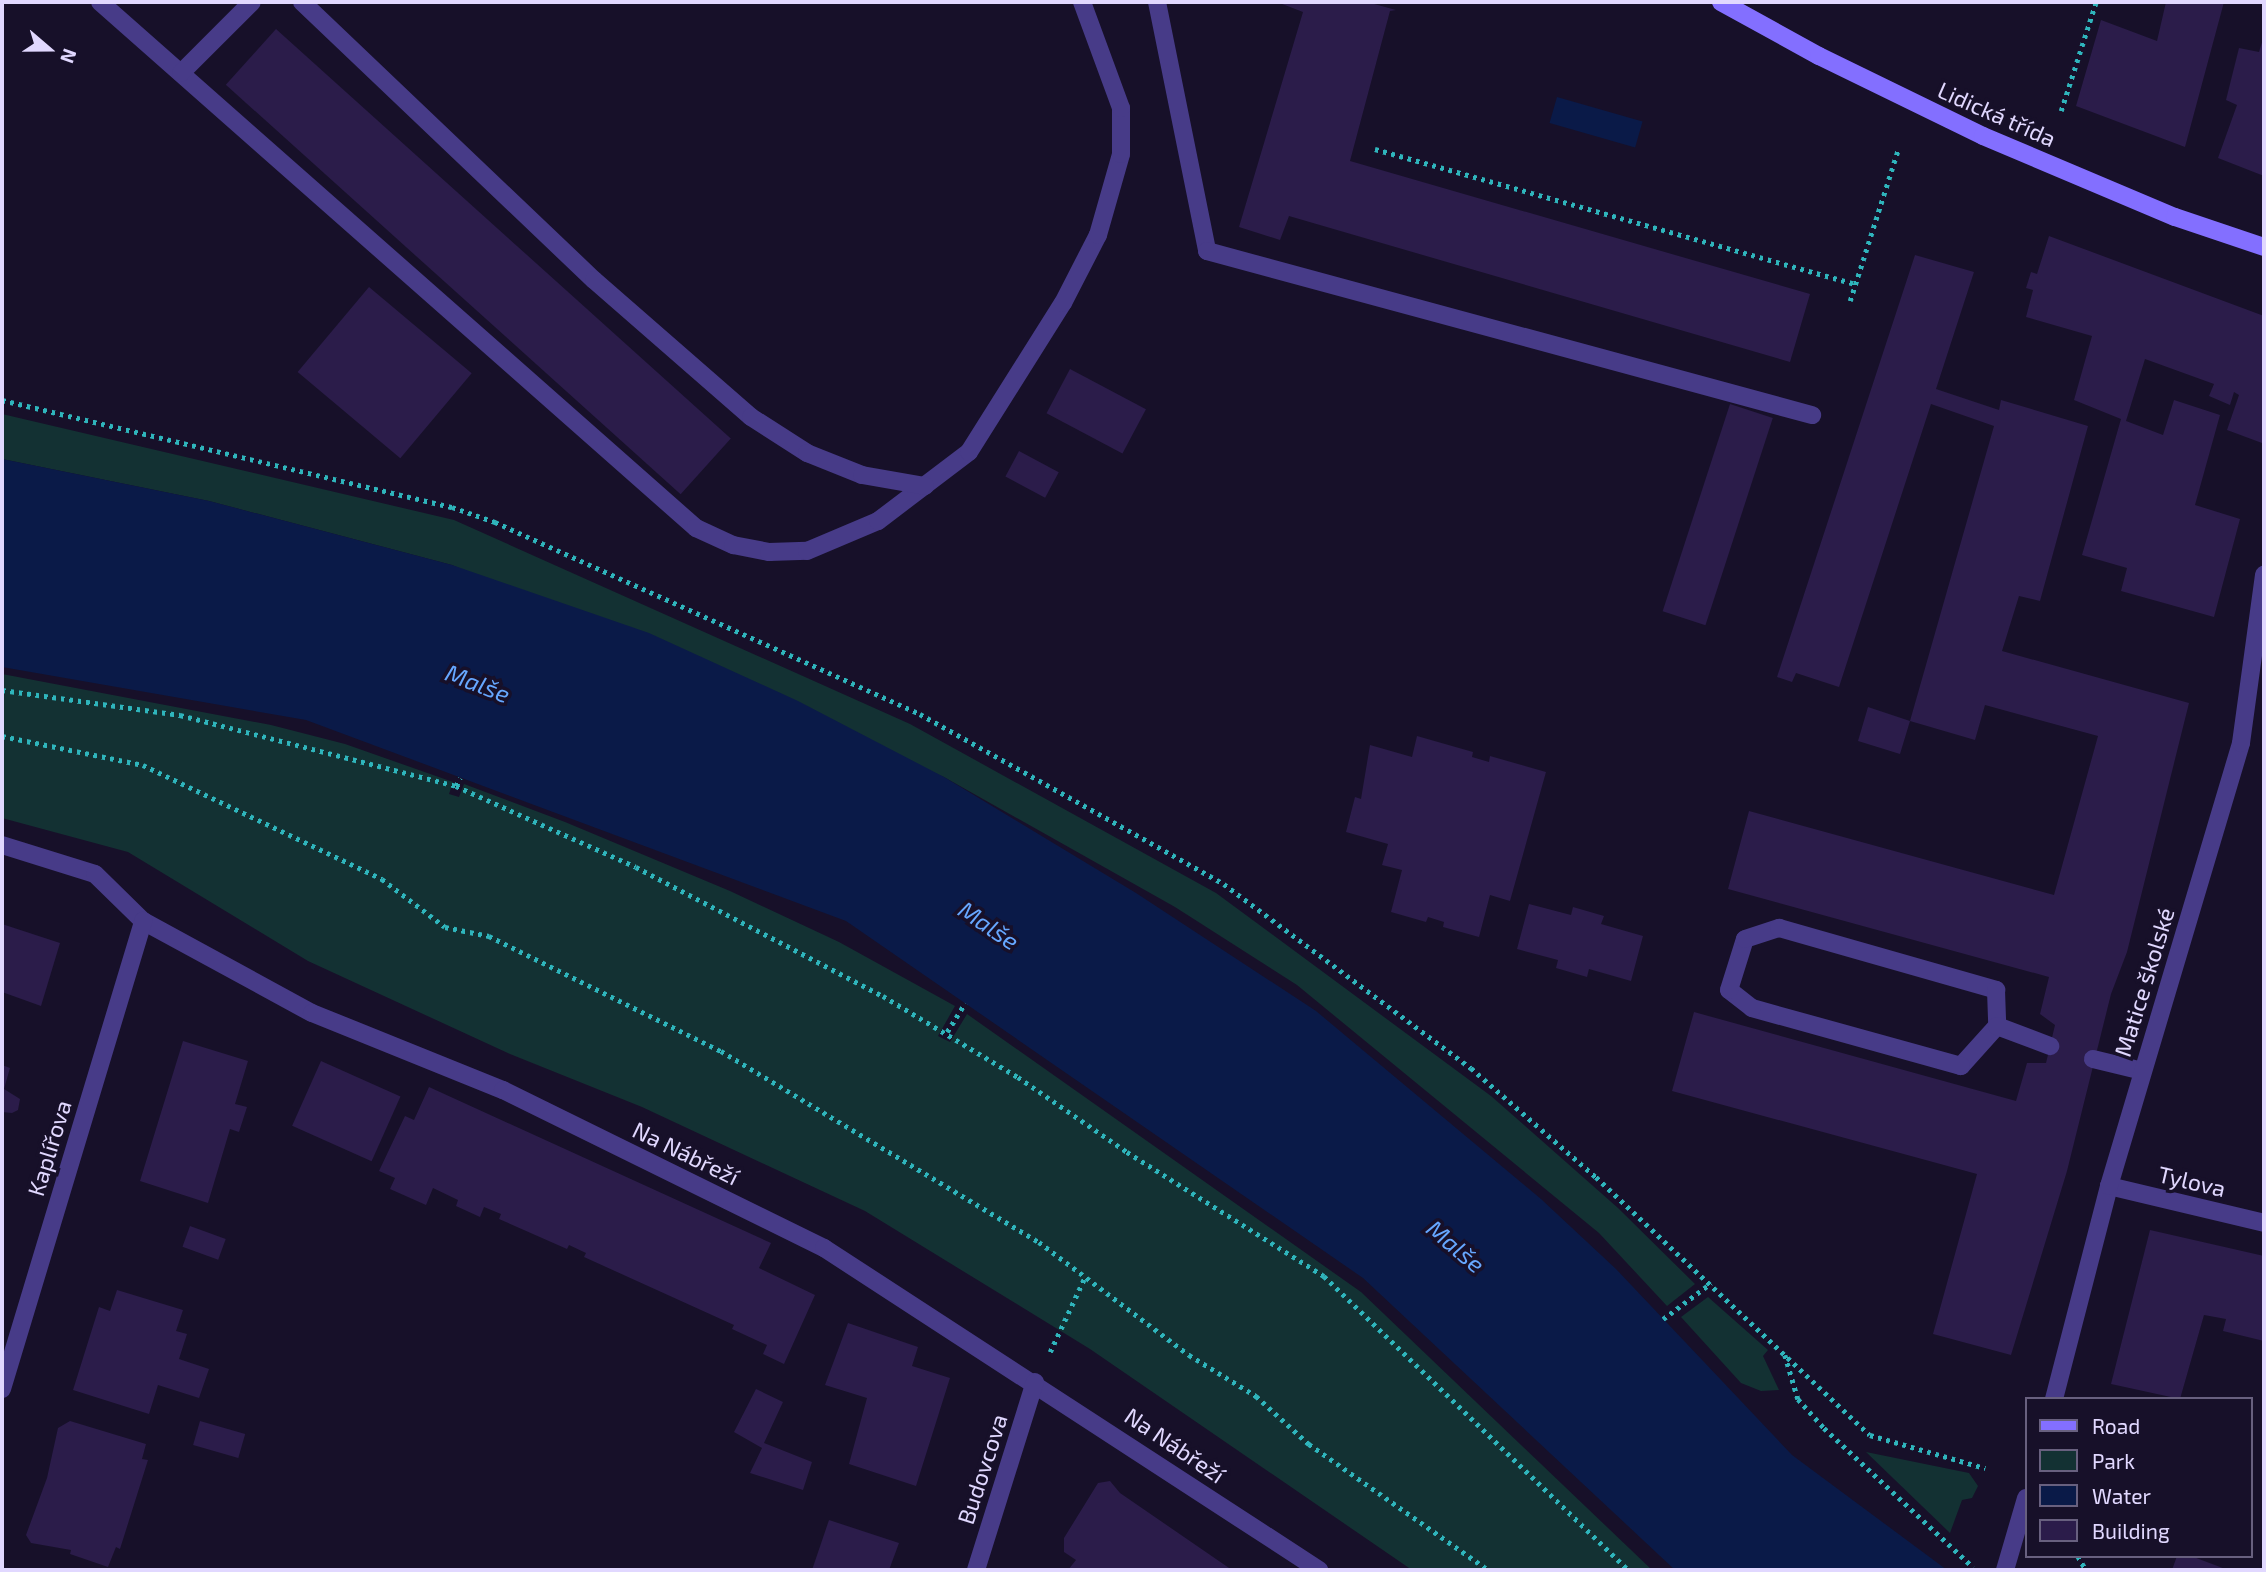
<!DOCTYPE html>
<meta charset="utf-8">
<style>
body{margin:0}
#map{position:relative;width:2266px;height:1572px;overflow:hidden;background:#171029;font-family:"Exo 2",sans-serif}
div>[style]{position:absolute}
.green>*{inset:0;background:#133133}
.water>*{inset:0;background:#0a1a48;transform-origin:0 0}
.building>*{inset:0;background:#2b1c4a;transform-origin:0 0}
.path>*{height:4.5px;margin-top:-2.25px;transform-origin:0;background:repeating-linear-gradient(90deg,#2fb5bc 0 3.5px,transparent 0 8.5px)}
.lane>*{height:18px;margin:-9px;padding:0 9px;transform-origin:9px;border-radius:9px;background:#473b88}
.street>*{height:18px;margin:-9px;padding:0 9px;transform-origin:9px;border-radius:9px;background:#473b88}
.secondary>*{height:18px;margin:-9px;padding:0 9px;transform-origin:9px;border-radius:9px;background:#836fff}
span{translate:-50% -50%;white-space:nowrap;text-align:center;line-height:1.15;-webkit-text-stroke:7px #171029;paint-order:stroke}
.street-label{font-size:23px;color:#e1d8ff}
.water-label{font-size:24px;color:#66a7ff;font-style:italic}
.frame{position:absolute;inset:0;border:4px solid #e1d8ff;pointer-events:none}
.legend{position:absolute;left:2025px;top:1397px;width:228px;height:161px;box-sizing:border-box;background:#171029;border:2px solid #68607f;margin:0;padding:9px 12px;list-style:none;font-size:21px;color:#e1d8ff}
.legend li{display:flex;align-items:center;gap:14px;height:35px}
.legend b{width:35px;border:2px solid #68607f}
.north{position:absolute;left:14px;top:14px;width:70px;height:70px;-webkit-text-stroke:5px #171029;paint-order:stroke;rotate:110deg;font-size:19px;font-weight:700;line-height:28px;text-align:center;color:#e1d8ff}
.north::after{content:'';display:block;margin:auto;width:24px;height:32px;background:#e1d8ff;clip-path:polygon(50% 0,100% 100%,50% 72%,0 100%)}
</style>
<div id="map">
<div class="green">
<div style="clip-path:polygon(2px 414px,454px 520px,910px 724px,1216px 893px,1491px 1096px,1618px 1208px,1695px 1284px,1667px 1306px,1599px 1233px,1297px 985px,1175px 907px,944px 777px,452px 565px,209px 501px,2px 459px)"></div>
<div style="clip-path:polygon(2px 674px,271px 725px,345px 744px,453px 782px,449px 794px,459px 797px,464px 784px,565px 822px,730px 891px,839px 942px,955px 1006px,938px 1036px,950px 1042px,967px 1014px,1361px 1292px,1652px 1570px,1412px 1570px,1090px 1349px,865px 1211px,642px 1107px,510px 1054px,308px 961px,128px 852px,2px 818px)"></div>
<div style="clip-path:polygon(1708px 1297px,1768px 1350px,1763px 1356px,1779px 1390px,1761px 1391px,1741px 1383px,1681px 1317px)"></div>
<div style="clip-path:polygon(1866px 1452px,1969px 1473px,1978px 1486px,1972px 1498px,1962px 1500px,1950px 1533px)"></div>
</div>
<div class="water">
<div style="left:1557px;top:97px;width:89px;height:27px;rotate:16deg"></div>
<div style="clip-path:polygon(2px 459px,209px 501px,452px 565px,649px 633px,798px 701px,944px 777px,1136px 893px,1316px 1011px,1541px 1199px,1616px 1269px,1792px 1455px,1947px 1570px,1675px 1570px,1363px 1278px,846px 921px,306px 720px,2px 667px)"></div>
</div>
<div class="building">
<div style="clip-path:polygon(1277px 2px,1367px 2px,1396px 10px,1390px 11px,1350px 161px,1810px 294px,1790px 362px,1289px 216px,1280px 240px,1239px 227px,1303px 12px)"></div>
<div style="clip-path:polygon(2166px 2px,2224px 2px,2185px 147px,2076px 106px,2101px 20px,2157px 41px)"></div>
<div style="left:276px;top:29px;width:612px;height:75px;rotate:42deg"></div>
<div style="clip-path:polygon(2264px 36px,2264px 176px,2218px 158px,2237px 105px,2226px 100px,2239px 48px,2259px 52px)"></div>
<div style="clip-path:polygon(2049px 236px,2264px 316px,2262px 443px,2227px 430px,2239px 395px,2234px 392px,2230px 405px,2209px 396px,2214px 384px,2145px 359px,2126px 421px,2163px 435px,2174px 400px,2220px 415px,2195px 505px,2240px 519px,2214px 617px,2121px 591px,2127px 568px,2082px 555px,2121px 419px,2074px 400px,2092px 336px,2026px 317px,2033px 290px,2026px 288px,2031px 272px,2037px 274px)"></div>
<div style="clip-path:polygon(1915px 255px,1974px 272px,1936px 389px,1999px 410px,2001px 400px,2088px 426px,2040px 601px,2019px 596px,2002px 651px,2189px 703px,2127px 952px,2111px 994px,2067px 1171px,2011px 1355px,1933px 1334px,1977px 1174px,1672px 1091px,1694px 1012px,2016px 1101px,2027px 1063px,2046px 1063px,2055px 1025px,2040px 1014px,2049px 977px,1728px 889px,1749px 811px,2054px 895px,2098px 736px,1985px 705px,1975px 740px,1910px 721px,1900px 754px,1858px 741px,1868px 707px,1910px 721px,1994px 426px,1931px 404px,1839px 687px,1796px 673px,1792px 682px,1777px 677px)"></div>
<div style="left:369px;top:287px;width:134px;height:111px;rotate:40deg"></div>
<div style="left:1070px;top:369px;width:86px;height:50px;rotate:28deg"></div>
<div style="left:1730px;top:404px;width:45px;height:218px;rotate:18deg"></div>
<div style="left:1019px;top:451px;width:45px;height:29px;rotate:28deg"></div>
<div style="clip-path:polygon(1417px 736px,1473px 752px,1472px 757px,1489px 762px,1490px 756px,1546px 772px,1510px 901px,1490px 895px,1479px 937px,1443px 927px,1444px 922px,1428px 917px,1426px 922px,1391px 912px,1402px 870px,1382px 865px,1388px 844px,1346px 832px,1355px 797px,1361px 799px,1370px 745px,1412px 757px)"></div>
<div style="clip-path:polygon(1529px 904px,1571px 915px,1573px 907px,1604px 916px,1601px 924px,1643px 936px,1631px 981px,1589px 969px,1587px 977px,1556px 968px,1558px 960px,1517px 949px)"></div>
<div style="clip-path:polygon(2px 924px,60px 943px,41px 1006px,2px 992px)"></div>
<div style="clip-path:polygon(183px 1041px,248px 1061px,235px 1104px,247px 1107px,239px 1132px,230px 1129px,208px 1203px,140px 1181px)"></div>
<div style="left:321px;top:1061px;width:87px;height:71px;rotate:24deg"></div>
<div style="clip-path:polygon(2px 1065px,10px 1068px,4px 1089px,20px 1099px,18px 1110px,12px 1113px,2px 1112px)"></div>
<div style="clip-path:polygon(429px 1087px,771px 1243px,759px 1268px,815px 1295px,784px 1364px,763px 1354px,767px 1345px,732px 1329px,734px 1325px,584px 1257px,586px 1253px,569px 1245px,567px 1249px,499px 1219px,501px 1214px,484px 1207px,480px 1217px,456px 1206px,458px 1200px,433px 1188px,426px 1205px,390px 1189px,395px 1178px,379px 1171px,405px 1116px,414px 1120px)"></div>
<div style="left:190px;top:1226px;width:38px;height:22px;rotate:20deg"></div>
<div style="clip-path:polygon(2150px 1230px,2264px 1256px,2264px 1341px,2223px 1331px,2226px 1319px,2204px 1315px,2180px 1399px,2111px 1384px)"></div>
<div style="clip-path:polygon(117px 1290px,183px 1310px,176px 1331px,187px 1334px,179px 1359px,209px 1369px,199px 1398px,158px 1385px,149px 1414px,73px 1390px,99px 1307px,110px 1311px)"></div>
<div style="clip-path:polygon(848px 1323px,918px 1347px,912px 1366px,950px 1378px,916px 1486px,849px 1464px,867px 1398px,825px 1385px)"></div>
<div style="clip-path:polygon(756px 1389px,783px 1402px,764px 1443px,812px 1462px,803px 1490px,750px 1473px,762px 1448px,734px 1432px)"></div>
<div style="clip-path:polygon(70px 1421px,146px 1444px,142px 1459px,148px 1460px,120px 1549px,116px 1547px,108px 1567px,70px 1554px,71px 1550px,31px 1543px,26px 1535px,47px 1478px,58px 1428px)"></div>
<div style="left:200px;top:1421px;width:47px;height:25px;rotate:16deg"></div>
<div style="clip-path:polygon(1110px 1481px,1120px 1493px,1232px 1570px,1068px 1570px,1076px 1560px,1064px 1552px,1064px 1538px,1098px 1483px)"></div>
<div style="clip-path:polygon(829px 1520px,899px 1543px,889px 1570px,812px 1570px)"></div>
<div style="clip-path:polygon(2177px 1556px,2191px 1556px,2228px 1570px,2172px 1570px)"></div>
</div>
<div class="path">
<div style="left:2061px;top:111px;width:114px;rotate:-72.2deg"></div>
<div style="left:1375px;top:149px;width:499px;rotate:15.7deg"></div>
<div style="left:1850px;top:301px;width:158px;rotate:-72.4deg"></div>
<div style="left:2px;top:400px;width:463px;rotate:13.4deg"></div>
<div style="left:452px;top:507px;width:46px;rotate:19.2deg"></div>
<div style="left:495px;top:522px;width:466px;rotate:24.3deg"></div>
<div style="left:920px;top:714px;width:348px;rotate:29.2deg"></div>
<div style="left:1224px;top:884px;width:308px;rotate:36.7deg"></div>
<div style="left:1471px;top:1068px;width:166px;rotate:41.1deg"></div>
<div style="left:1596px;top:1177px;width:376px;rotate:43.3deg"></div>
<div style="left:1870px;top:1435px;width:120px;rotate:16deg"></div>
<div style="left:2px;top:690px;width:180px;rotate:8deg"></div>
<div style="left:180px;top:715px;width:285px;rotate:14.4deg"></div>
<div style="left:456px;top:786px;width:197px;rotate:24.2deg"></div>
<div style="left:636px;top:867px;width:279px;rotate:27.6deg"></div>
<div style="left:883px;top:996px;width:157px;rotate:31deg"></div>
<div style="left:1018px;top:1077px;width:132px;rotate:34.5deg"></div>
<div style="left:1127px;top:1152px;width:233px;rotate:32.2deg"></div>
<div style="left:1324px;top:1276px;width:423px;rotate:44deg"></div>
<div style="left:2px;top:736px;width:144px;rotate:11.6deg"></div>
<div style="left:143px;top:765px;width:265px;rotate:25.5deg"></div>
<div style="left:382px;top:879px;width:79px;rotate:37.3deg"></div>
<div style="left:445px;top:927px;width:45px;rotate:11.6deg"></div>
<div style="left:489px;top:936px;width:259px;rotate:26.4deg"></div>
<div style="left:721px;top:1051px;width:371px;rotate:31deg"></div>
<div style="left:1039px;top:1242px;width:188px;rotate:37deg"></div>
<div style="left:1189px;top:1355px;width:79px;rotate:31.5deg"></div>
<div style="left:1256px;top:1396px;width:72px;rotate:42.2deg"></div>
<div style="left:1309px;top:1444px;width:219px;rotate:35.1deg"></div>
<div style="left:456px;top:786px;width:9px;rotate:-63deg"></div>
<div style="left:947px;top:1032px;width:34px;rotate:-58deg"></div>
<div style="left:1663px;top:1319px;width:60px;rotate:-36.9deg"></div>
<div style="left:1050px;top:1352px;width:83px;rotate:-65deg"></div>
<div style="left:1785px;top:1355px;width:46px;rotate:73.5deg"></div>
<div style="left:1798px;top:1399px;width:39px;rotate:48deg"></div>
<div style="left:1824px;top:1428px;width:204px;rotate:43deg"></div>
<div style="left:2078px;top:1556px;width:16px;rotate:60deg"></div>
</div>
<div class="lane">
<div style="left:100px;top:2px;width:795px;rotate:41.43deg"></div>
<div style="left:696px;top:528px;width:41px;rotate:24.7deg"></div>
<div style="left:733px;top:545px;width:37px;rotate:11deg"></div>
<div style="left:769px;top:552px;width:38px;rotate:-2deg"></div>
<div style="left:807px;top:551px;width:77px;rotate:-22.9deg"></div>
<div style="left:878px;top:521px;width:114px;rotate:-37.2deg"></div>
<div style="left:969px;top:452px;width:176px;rotate:-57.8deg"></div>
<div style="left:1063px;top:303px;width:76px;rotate:-62.8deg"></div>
<div style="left:1098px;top:235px;width:84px;rotate:-74.1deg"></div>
<div style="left:1121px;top:154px;width:46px;rotate:-90deg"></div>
<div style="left:1121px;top:108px;width:113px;rotate:-110.2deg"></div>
<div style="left:302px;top:2px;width:403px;rotate:43.6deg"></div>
<div style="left:594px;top:280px;width:208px;rotate:41.1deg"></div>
<div style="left:751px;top:417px;width:67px;rotate:32.7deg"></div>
<div style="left:807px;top:453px;width:59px;rotate:21.8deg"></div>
<div style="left:862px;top:475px;width:64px;rotate:9.9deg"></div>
<div style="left:1157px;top:2px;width:254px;rotate:78.6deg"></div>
<div style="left:1207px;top:251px;width:627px;rotate:15.17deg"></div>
<div style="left:181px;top:73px;width:100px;rotate:-45deg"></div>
<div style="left:1997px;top:1026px;width:54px;rotate:132deg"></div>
<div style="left:1961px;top:1066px;width:217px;rotate:-164.5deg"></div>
<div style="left:1752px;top:1008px;width:29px;rotate:-142deg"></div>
<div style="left:1729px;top:990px;width:53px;rotate:-72.6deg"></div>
<div style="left:1745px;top:939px;width:36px;rotate:-18deg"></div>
<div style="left:1779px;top:928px;width:226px;rotate:15.9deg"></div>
<div style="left:1996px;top:990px;width:36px;rotate:88deg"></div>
<div style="left:1997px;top:1026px;width:57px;rotate:20.7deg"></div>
<div style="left:2093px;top:1059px;width:51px;rotate:13.5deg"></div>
</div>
<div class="street">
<div style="left:2px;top:845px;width:97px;rotate:17.3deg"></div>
<div style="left:95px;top:874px;width:67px;rotate:44.4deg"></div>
<div style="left:143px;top:921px;width:192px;rotate:28.6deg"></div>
<div style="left:312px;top:1013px;width:206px;rotate:22deg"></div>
<div style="left:503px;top:1090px;width:358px;rotate:26.2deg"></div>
<div style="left:824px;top:1248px;width:591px;rotate:33.04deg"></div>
<div style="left:2109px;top:1186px;width:159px;rotate:13.4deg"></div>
<div style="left:2px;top:1389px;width:489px;rotate:-73.2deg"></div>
<div style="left:2054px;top:1399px;width:220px;rotate:-75.5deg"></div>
<div style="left:2109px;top:1186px;width:462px;rotate:-73.4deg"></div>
<div style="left:2241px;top:743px;width:170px;rotate:-82.2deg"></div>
<div style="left:976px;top:1570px;width:197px;rotate:-72.6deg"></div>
<div style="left:2005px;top:1570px;width:75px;rotate:-73.7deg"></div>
</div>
<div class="secondary">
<div style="left:1721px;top:2px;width:112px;rotate:28.9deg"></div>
<div style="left:1819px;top:56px;width:182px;rotate:26deg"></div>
<div style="left:1983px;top:136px;width:208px;rotate:22.9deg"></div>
<div style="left:2175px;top:217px;width:94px;rotate:18.6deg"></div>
</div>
<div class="street-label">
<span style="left:1997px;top:114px;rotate:24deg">Lidická třída</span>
<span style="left:2144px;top:982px;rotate:-73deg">Matice školské</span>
<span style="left:49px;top:1148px;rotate:-73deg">Kaplířova</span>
<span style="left:686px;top:1153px;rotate:26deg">Na Nábřeží</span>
<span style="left:2192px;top:1181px;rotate:13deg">Tylova</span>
<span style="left:1175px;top:1445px;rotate:34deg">Na Nábřeží</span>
<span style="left:982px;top:1469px;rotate:-72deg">Budovcova</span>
</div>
<div class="water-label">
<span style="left:478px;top:683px;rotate:21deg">Malše</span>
<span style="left:989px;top:925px;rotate:34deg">Malše</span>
<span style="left:1456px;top:1246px;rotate:40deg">Malše</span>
</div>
<div class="frame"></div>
<ul class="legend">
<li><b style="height:9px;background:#836fff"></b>Road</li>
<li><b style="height:19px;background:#133133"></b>Park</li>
<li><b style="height:19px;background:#0a1a48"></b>Water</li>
<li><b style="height:19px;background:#2b1c4a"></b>Building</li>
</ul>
<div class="north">N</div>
</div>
